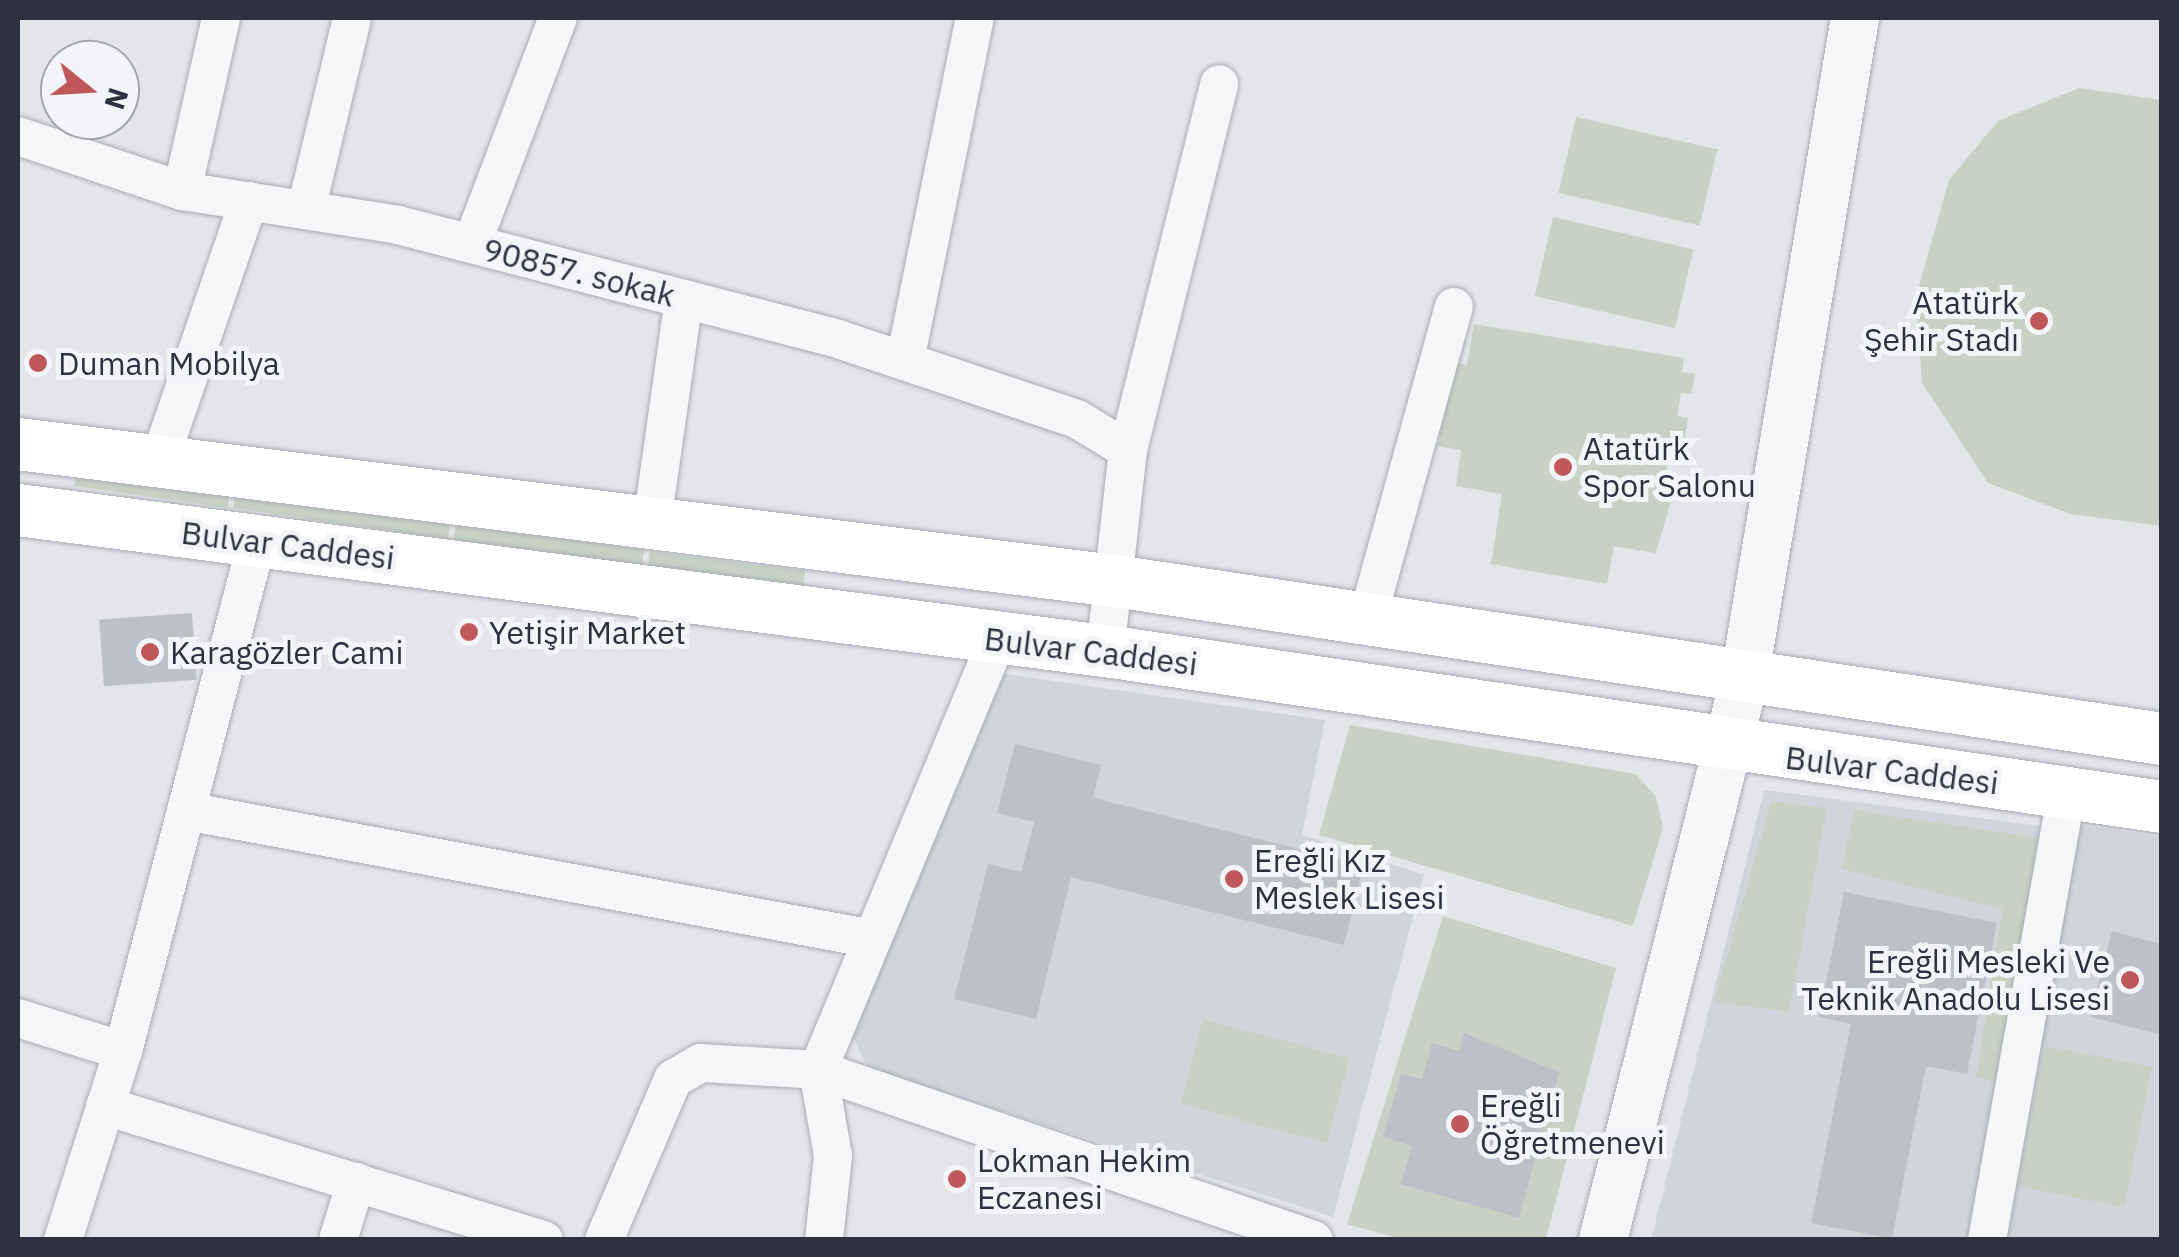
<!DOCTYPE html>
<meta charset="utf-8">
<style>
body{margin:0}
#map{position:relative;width:2179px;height:1257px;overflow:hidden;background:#e3e5e9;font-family:"IBM Plex Sans",sans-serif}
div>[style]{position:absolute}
.built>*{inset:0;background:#d1d4db}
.green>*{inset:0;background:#c7d2c5;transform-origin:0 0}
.building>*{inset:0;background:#bec0c9;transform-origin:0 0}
.roads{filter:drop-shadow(0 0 2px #a9abb3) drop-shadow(0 0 2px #a9abb3)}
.minor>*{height:38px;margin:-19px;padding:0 19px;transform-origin:19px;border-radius:19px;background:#f5f6f8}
.tertiary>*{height:48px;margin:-24px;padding:0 24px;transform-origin:24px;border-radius:24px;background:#f5f6f8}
.secondary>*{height:52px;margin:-26px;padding:0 26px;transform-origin:26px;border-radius:26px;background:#fff}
.dots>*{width:28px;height:28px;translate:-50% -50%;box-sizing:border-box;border:5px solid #f2f4f7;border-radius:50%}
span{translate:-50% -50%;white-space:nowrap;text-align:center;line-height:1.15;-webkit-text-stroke:10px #f2f4f7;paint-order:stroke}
.street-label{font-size:32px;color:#2d3140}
.poi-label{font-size:32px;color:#2d3140}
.right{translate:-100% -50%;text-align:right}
.left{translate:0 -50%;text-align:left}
.frame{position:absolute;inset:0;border:20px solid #2d3140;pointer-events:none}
.north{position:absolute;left:40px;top:40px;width:100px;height:100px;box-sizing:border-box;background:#f2f4f7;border:2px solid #a3a6ae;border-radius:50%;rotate:108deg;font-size:28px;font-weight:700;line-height:40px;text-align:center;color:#2d3140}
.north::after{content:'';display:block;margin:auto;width:35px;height:45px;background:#bf575b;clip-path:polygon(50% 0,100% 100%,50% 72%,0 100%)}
</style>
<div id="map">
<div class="built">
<div style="clip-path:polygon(999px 673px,1325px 720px,1302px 835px,1424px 875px,1333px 1217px,868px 1068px,847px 1026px)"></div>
<div style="clip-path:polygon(1764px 790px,2047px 827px,1975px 1239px,1651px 1240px)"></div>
<div style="clip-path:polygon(2070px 824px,2161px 837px,2161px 1239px,2001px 1240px)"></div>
</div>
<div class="green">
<div style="clip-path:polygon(2079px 88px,2161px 100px,2161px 526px,2071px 514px,1988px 483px,1922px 383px,1916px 297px,1949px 180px,1998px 121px)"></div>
<div style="left:1576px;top:117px;width:145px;height:78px;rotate:13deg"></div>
<div style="left:1553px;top:217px;width:144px;height:81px;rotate:13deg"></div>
<div style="clip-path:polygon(1474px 324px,1684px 358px,1682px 372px,1695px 374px,1691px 394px,1681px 393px,1677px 416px,1688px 418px,1682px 453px,1669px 452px,1665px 481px,1676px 483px,1656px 553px,1614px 546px,1607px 584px,1491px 564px,1502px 494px,1456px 486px,1461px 450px,1438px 446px,1452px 362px,1467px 365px)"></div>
<div style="clip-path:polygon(77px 473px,229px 492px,228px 508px,74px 486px)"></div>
<div style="clip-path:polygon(235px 494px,450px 521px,448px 539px,233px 508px)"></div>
<div style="left:456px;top:523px;width:190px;height:17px;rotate:8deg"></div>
<div style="clip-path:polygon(650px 552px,805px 571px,803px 589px,648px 567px)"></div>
<div style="clip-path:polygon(1350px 725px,1636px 774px,1656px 797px,1663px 828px,1633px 926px,1319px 835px)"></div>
<div style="clip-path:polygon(1771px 801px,1827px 808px,1789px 1012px,1714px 1002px)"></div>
<div style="clip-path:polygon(1854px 810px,2039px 838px,2002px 1082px,1976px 1078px,2002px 909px,1842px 869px)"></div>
<div style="clip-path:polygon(1443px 916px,1616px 968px,1546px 1239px,1401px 1239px,1347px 1224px)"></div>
<div style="left:1203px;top:1019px;width:152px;height:88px;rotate:15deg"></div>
<div style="left:2045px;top:1046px;width:109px;height:143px;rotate:11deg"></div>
</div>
<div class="building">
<div style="left:192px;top:613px;width:67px;height:93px;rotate:86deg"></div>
<div style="clip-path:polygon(1015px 744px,1101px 765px,1093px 798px,1364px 865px,1344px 945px,1071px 877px,1036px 1019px,954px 999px,988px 864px,1021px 872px,1034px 822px,997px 813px)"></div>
<div style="clip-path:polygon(1844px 892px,1997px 923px,1967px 1074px,1926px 1066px,1892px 1239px,1811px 1223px,1851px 1024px,1819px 1017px)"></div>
<div style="clip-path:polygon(2112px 931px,2162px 944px,2162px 1035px,2090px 1017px)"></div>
<div style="clip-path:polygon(1464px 1033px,1559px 1072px,1519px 1218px,1401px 1184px,1412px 1146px,1383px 1137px,1401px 1074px,1422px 1079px,1432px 1043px,1459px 1051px)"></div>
</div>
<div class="roads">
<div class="minor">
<div style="left:18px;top:136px;width:173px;rotate:18.5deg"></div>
<div style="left:182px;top:191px;width:219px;rotate:8.9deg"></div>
<div style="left:398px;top:225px;width:455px;rotate:14.5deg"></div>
<div style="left:838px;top:339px;width:252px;rotate:18.5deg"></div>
<div style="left:1077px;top:419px;width:60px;rotate:31.3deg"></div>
<div style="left:182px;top:191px;width:177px;rotate:-77.3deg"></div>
<div style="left:306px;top:210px;width:197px;rotate:-76.5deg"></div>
<div style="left:472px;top:244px;width:242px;rotate:-69.2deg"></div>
<div style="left:905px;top:361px;width:350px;rotate:-78.5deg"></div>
<div style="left:160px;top:459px;width:273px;rotate:-71deg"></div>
<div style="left:652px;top:523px;width:226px;rotate:-81.9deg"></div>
<div style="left:1367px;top:620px;width:325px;rotate:-74.5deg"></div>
<div style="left:1105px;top:652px;width:203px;rotate:-83.5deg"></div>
<div style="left:1128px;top:450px;width:377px;rotate:-76deg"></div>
<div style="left:186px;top:811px;width:693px;rotate:10.56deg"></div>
<div style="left:18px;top:1018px;width:110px;rotate:17.4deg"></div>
<div style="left:105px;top:1106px;width:459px;rotate:17deg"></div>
<div style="left:63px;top:1240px;width:198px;rotate:-72.4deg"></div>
<div style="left:123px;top:1051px;width:527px;rotate:-75.28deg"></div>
<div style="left:338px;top:1240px;width:61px;rotate:-72.8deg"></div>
<div style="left:604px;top:1240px;width:175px;rotate:-66.8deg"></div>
<div style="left:673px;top:1079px;width:32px;rotate:-30deg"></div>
<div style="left:701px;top:1063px;width:117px;rotate:3.4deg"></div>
<div style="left:818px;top:1070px;width:467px;rotate:-67.4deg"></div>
<div style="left:824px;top:1240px;width:84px;rotate:-83.9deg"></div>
<div style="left:833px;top:1156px;width:87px;rotate:-99.9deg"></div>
<div style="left:818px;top:1070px;width:524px;rotate:18.92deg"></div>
<div style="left:1987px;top:1240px;width:454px;rotate:-79.9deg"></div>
</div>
<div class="tertiary">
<div style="left:1603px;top:1240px;width:577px;rotate:-75.84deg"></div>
<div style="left:1744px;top:681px;width:672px;rotate:-80.5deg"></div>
</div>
<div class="secondary">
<div style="left:18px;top:444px;width:1106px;rotate:7.12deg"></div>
<div style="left:1115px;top:581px;width:1059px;rotate:8.58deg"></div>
<div style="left:18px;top:510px;width:1117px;rotate:7.4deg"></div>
<div style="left:1126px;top:654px;width:1047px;rotate:8.4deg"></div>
</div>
</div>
<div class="dots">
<div style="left:2039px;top:321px;background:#bf575b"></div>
<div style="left:38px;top:363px;background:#bf575b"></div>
<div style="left:1563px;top:467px;background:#bf575b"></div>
<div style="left:469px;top:632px;background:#bf575b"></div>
<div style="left:150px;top:652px;background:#bf575b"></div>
<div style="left:1234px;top:879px;background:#bf575b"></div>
<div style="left:2130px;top:980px;background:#bf575b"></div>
<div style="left:1460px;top:1124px;background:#bf575b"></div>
<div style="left:957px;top:1179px;background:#bf575b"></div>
</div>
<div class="street-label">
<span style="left:579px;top:272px;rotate:14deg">90857. sokak</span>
<span style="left:288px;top:545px;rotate:7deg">Bulvar Caddesi</span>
<span style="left:1091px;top:651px;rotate:7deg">Bulvar Caddesi</span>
<span style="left:1892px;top:770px;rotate:7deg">Bulvar Caddesi</span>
</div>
<div class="poi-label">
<span class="right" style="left:2019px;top:321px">Atatürk<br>Şehir Stadı</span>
<span class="left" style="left:58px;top:363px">Duman Mobilya</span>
<span class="left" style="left:1583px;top:467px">Atatürk<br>Spor Salonu</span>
<span class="left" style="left:489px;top:632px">Yetişir Market</span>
<span class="left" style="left:170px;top:652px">Karagözler Cami</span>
<span class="left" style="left:1254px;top:879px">Ereğli Kız<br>Meslek Lisesi</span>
<span class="right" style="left:2110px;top:980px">Ereğli Mesleki Ve<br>Teknik Anadolu Lisesi</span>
<span class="left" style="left:1480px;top:1124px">Ereğli<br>Öğretmenevi</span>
<span class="left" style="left:977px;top:1179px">Lokman Hekim<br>Eczanesi</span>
</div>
<div class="frame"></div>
<div class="north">N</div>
</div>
